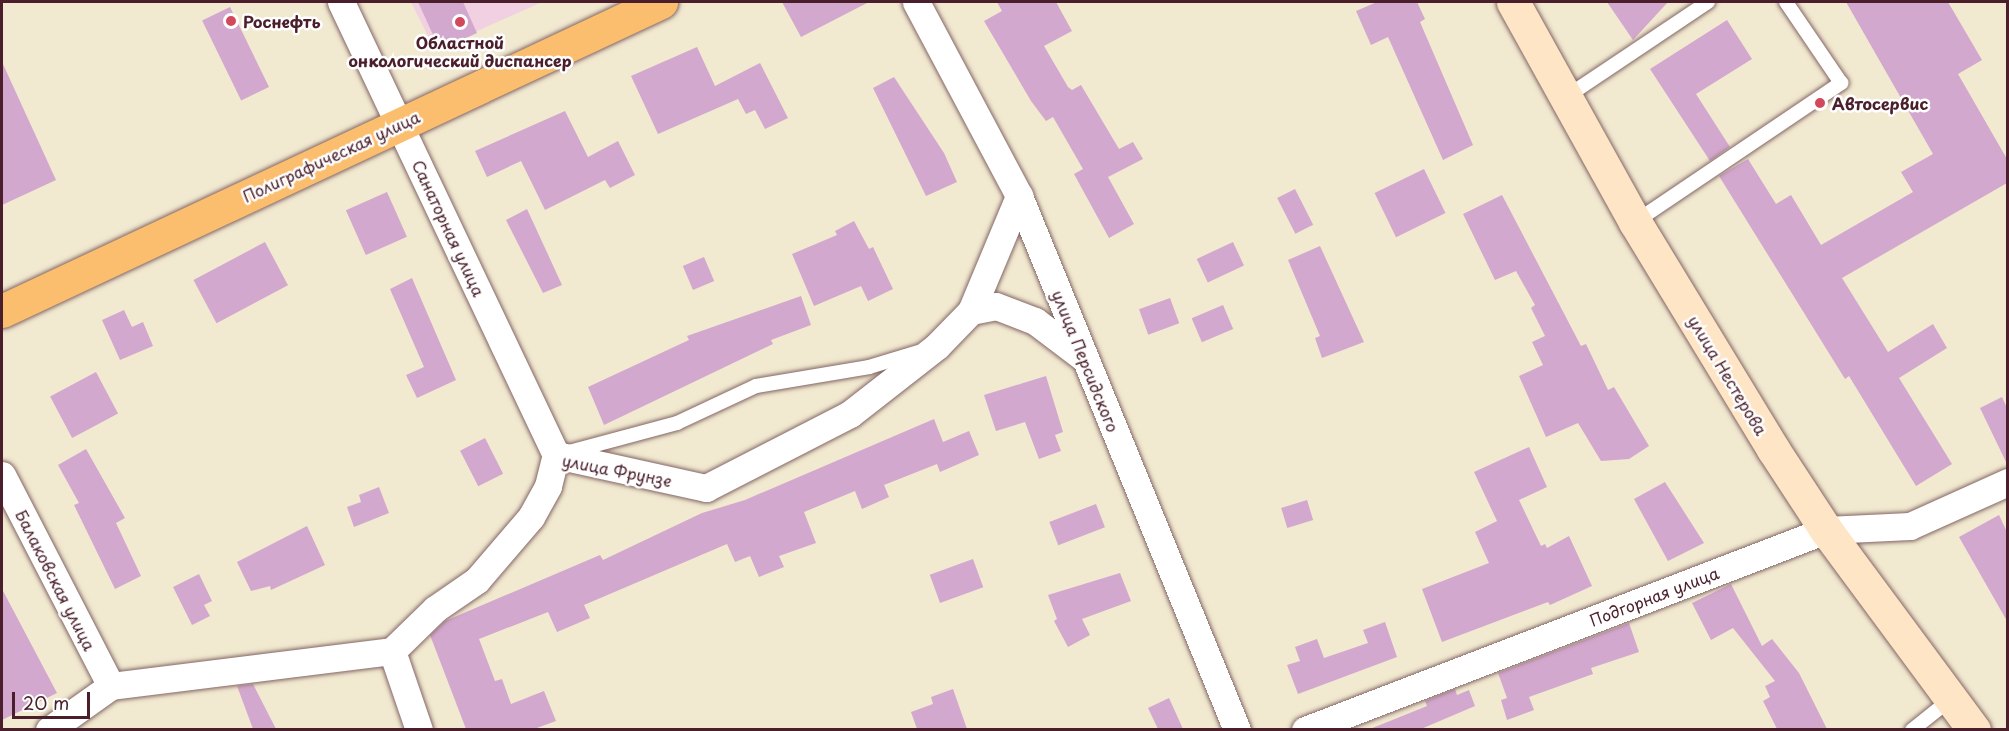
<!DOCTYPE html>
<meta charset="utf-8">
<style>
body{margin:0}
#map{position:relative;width:2009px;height:731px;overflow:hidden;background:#f1e9d0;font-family:"Playpen Sans",sans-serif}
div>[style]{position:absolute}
.built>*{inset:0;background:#f1d0e2}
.building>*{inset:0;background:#d3a8ce;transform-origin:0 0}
.roads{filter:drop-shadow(0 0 2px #846665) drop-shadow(0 0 2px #846665)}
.service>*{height:14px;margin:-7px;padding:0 7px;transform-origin:7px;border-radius:7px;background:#fff}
.minor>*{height:27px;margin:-13.5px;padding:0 13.5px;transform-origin:13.5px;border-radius:13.5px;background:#fff}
.secondary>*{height:33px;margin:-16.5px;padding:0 16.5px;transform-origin:16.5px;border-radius:16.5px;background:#fde5c5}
.primary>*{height:33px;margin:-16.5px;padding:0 16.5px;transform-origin:16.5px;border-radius:16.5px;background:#fbbe6e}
.dots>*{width:16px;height:16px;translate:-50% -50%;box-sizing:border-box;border:3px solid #fff;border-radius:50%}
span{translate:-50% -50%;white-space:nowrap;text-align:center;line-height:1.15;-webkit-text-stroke:5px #fff;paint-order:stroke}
.poi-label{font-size:16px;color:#4a1f2b;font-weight:700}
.left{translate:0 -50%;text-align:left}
.street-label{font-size:16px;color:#4a1f2b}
.frame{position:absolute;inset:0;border:3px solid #4a1f2b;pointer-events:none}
.scale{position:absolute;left:12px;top:692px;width:78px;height:27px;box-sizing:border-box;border:3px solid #4a1f2b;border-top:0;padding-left:8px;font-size:18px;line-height:21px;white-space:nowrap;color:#4a1f2b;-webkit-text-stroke:4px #fff;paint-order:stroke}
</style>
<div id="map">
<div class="built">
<div style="clip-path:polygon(411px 2px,542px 2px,435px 50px)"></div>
</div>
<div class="building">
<div style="clip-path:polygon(418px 2px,463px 2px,477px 33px,440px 50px)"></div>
<div style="clip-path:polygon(782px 2px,869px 2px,801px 37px)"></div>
<div style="clip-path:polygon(997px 2px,1056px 2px,1072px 31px,1044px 46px,1068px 87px,1072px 90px,1081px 85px,1119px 149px,1133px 142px,1143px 159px,1108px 177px,1134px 224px,1109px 238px,1074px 174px,1083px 169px,1053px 117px,1046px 121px,1031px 101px,984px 21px,1002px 11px)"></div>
<div style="clip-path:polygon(1377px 2px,1417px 2px,1425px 19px,1420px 22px,1473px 145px,1443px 160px,1388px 37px,1371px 45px,1356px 11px)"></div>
<div style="clip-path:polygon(1607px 2px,1668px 2px,1633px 40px)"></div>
<div style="clip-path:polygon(1846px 2px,1948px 2px,1982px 60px,1958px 74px,2007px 159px,2007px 183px,1842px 278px,1888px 352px,1933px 324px,1947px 348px,1899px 378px,1952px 464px,1916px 486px,1849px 376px,1845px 379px,1719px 176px,1748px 159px,1776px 204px,1791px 195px,1821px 245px,1913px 192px,1901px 172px,1933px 154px)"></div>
<div style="left:230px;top:7px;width:89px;height:31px;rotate:64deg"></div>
<div style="clip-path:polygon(1727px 20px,1752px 59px,1696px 94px,1730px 147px,1710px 161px,1650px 69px)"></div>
<div style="clip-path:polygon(697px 47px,715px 86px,760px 63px,788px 118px,765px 129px,755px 110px,746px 114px,738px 99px,658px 134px,631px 76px)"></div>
<div style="clip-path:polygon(2px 62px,56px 180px,2px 205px)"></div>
<div style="clip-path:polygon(894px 77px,944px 153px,957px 182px,926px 196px,873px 88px)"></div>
<div style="clip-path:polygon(565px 111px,588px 157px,618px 141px,635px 175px,610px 188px,605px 180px,545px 210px,521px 161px,487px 177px,475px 151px)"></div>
<div style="left:1424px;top:169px;width:49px;height:55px;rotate:64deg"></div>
<div style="left:1295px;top:189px;width:40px;height:20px;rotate:63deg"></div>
<div style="left:387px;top:192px;width:49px;height:45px;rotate:66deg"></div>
<div style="clip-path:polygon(1502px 195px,1581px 346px,1586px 344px,1608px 390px,1614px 387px,1649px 446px,1629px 459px,1601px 461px,1578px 423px,1546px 437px,1519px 376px,1543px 365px,1532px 342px,1545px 336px,1531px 308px,1535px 305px,1516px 271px,1495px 280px,1463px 214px)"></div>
<div style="clip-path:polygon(527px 209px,562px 285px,543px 293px,506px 220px)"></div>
<div style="clip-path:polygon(854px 221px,869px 249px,873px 247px,893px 289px,868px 301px,861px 286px,814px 306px,792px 254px,837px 235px,835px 231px)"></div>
<div style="left:265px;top:242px;width:49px;height:81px;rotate:62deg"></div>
<div style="left:1233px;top:242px;width:26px;height:40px;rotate:65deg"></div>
<div style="clip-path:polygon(1320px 246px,1364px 342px,1322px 358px,1315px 338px,1320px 336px,1288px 260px)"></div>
<div style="left:704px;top:257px;width:26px;height:23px;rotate:67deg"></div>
<div style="clip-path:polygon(412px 278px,456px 380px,417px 398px,406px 375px,424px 367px,390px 289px)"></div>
<div style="clip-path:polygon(801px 296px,811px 325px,771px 340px,773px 344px,604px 425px,588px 387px,689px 340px,687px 336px)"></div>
<div style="left:1170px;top:298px;width:27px;height:33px;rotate:70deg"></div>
<div style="left:1223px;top:305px;width:26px;height:34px;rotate:67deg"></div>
<div style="clip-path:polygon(124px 310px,132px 327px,143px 322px,153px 346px,120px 360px,102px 320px)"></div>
<div style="left:96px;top:372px;width:47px;height:52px;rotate:62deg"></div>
<div style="clip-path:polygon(1046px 376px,1063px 432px,1055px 435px,1061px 451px,1039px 459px,1025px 422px,996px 431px,984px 395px)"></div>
<div style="clip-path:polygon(2002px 397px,2007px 408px,2007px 464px,1980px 408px)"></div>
<div style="clip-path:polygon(934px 419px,943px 442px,969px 431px,979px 455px,940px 472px,937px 464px,884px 485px,889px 497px,862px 509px,855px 491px,804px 512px,816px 543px,779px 556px,784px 567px,759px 577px,750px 556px,735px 562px,727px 544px,584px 605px,590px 618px,557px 632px,548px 612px,479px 639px,495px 681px,502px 679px,511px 704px,544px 691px,556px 721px,534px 729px,466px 729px,430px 635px,445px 621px,600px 555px,603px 560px,702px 513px,745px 500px)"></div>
<div style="left:485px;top:438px;width:40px;height:28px;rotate:63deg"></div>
<div style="clip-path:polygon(1529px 447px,1547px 487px,1519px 500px,1541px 546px,1545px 544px,1547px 548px,1569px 536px,1592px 586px,1550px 605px,1548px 602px,1442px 642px,1422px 589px,1489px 563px,1475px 532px,1497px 521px,1474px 472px)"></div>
<div style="clip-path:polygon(86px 449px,125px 518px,116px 523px,141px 576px,115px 589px,74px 505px,79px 503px,58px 465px)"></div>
<div style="clip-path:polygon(1665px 482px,1704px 543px,1668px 561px,1634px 499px)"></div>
<div style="clip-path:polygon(379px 487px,389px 513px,354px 527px,347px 507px,361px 502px,359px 495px)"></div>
<div style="left:1307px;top:500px;width:21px;height:27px;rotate:73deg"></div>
<div style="left:1096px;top:504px;width:25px;height:50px;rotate:69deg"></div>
<div style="clip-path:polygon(1999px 515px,2007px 532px,2007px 621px,1959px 537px)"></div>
<div style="clip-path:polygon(307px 526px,325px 565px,271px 590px,270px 586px,251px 591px,237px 562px)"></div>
<div style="left:973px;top:559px;width:30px;height:46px;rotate:70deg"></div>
<div style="clip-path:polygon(1120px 573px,1131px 601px,1082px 619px,1090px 635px,1068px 647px,1054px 621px,1057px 619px,1048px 595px)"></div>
<div style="clip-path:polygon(199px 574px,212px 601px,204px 605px,210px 616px,192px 625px,173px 587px)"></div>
<div style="clip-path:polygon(1731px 584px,1762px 646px,1772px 639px,1799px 673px,1827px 729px,1777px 729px,1763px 701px,1770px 697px,1765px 686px,1775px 681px,1733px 628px,1711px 640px,1692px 603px)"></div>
<div style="clip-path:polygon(2px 589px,57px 693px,2px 720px)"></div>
<div style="clip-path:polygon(1385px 622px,1397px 657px,1298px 694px,1287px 665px,1300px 661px,1295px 647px,1317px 639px,1324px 658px,1368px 643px,1363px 630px)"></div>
<div style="clip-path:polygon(1629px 623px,1639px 652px,1591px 668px,1593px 674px,1529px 697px,1534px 710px,1507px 720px,1501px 700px,1507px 698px,1498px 673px)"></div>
<div style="clip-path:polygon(253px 684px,276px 729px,253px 729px,237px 686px)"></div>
<div style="clip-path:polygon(953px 689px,967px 729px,917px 729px,911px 712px,933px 704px,931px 697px)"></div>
<div style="clip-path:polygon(1455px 689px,1457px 695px,1469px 690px,1475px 706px,1421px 729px,1370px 729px,1427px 706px,1425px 701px)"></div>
<div style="clip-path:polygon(1169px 698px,1183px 729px,1158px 729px,1148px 708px)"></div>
</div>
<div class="roads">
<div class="service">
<div style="left:1566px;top:97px;width:171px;rotate:-33.8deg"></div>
<div style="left:1635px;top:222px;width:249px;rotate:-34deg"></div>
<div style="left:1841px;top:83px;width:98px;rotate:-124.2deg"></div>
<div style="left:569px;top:452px;width:112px;rotate:-15deg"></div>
<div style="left:677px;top:423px;width:87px;rotate:-25.1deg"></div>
<div style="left:756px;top:386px;width:115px;rotate:-9.5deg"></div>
<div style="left:869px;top:367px;width:51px;rotate:-17deg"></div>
<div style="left:1912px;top:730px;width:50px;rotate:-38.5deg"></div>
</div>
<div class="minor">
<div style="left:341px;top:2px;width:501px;rotate:64.61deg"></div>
<div style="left:916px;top:2px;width:220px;rotate:62deg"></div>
<div style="left:1019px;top:196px;width:577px;rotate:67.79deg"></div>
<div style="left:971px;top:311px;width:25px;rotate:-11deg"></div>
<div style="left:996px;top:306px;width:42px;rotate:21deg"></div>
<div style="left:1035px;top:321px;width:63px;rotate:37.2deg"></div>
<div style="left:2px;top:475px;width:237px;rotate:62.7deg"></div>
<div style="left:392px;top:651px;width:83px;rotate:71.1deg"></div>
<div style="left:49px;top:730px;width:76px;rotate:-35.4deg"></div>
<div style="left:111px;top:686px;width:283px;rotate:-7.1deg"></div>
<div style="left:392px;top:651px;width:60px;rotate:-44.3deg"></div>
<div style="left:435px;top:609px;width:51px;rotate:-34.6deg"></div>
<div style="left:477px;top:580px;width:83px;rotate:-49.4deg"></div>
<div style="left:531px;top:517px;width:35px;rotate:-61deg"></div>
<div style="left:548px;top:486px;width:32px;rotate:-76deg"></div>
<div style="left:556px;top:455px;width:154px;rotate:12.4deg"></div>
<div style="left:706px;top:488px;width:162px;rotate:-27.2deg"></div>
<div style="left:850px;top:414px;width:110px;rotate:-38deg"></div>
<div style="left:937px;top:346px;width:49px;rotate:-45.8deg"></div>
<div style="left:971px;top:311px;width:125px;rotate:-67.3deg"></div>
<div style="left:1305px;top:730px;width:558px;rotate:-21deg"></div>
<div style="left:1826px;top:530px;width:84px;rotate:-2.7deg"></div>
<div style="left:1910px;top:526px;width:107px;rotate:-24.2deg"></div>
</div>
<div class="secondary">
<div style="left:1513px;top:2px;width:252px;rotate:61deg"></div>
<div style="left:1635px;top:222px;width:266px;rotate:58.7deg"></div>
<div style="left:1773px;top:449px;width:97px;rotate:56.8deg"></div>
<div style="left:1826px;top:530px;width:249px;rotate:53.5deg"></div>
</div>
<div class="primary">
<div style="left:2px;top:311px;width:728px;rotate:-25.12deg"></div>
</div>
</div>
<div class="dots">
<div style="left:231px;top:21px;background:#d1495b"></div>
<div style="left:460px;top:22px;background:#d1495b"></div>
<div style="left:1820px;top:103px;background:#d1495b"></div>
</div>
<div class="poi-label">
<span class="left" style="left:243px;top:21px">Роснефть</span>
<span style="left:460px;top:51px">Областной<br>онкологический диспансер</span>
<span class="left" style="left:1832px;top:103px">Автосервис</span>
</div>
<div class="street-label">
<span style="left:331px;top:156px;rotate:-25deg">Полиграфическая улица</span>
<span style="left:449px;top:228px;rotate:65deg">Санаторная улица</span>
<span style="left:1086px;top:361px;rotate:68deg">улица Персидского</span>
<span style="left:1728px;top:375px;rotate:59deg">улица Нестерова</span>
<span style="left:617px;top:470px;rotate:11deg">улица Фрунзе</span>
<span style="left:56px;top:580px;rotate:63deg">Балаковская улица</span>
<span style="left:1654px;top:596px;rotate:-21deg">Подгорная улица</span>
</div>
<div class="frame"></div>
<div class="scale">20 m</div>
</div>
